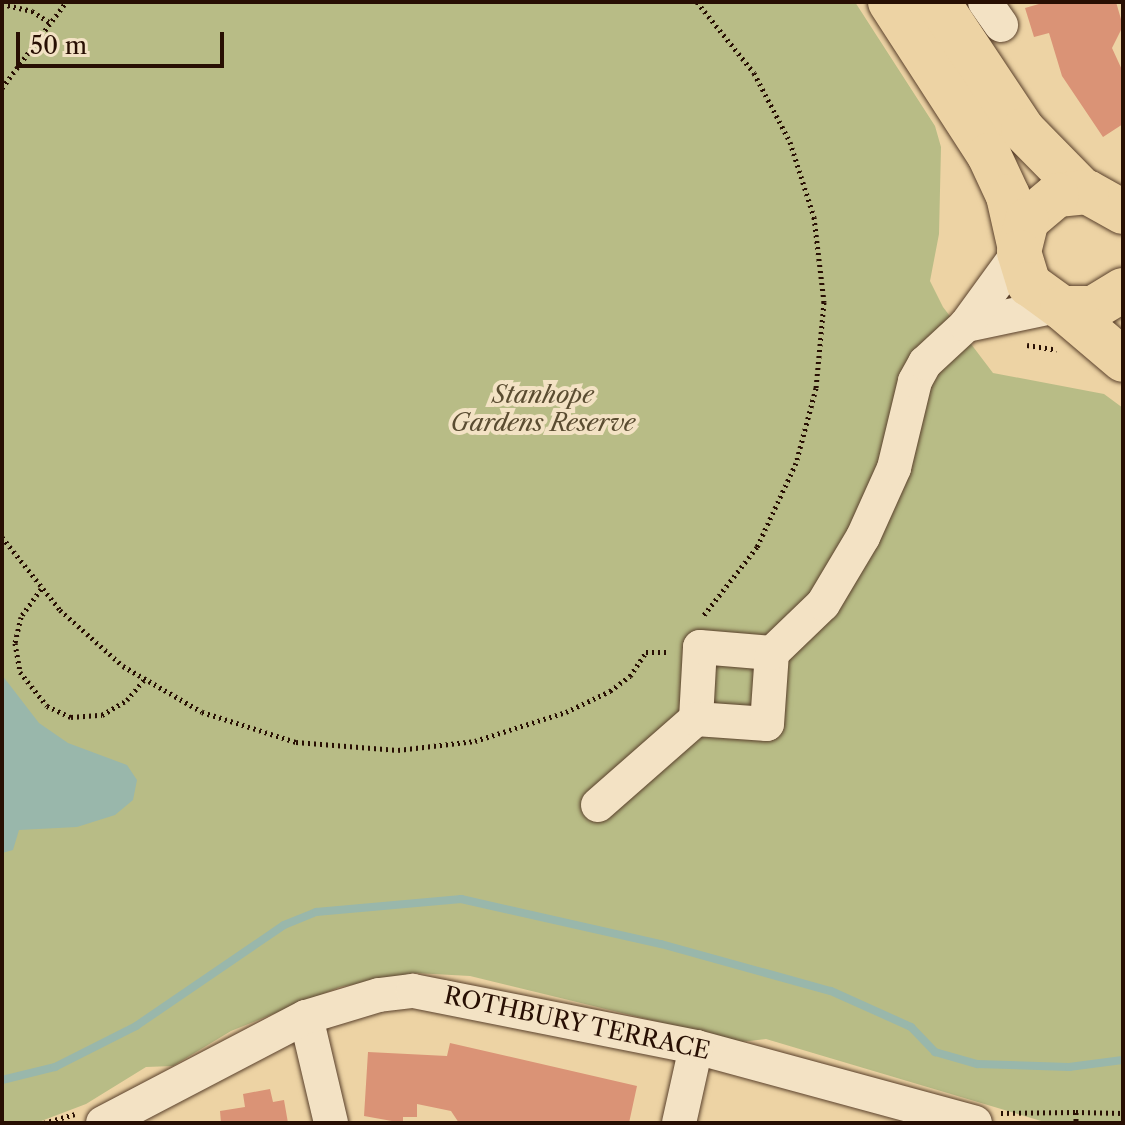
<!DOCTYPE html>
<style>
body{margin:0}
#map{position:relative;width:1125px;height:1125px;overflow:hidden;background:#edd3a4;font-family:"Libre Caslon Text",serif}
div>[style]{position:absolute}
.green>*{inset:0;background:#b8bc86}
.water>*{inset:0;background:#99b7ab}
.stream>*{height:8px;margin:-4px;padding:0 4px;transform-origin:4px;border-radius:4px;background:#99b7ab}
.building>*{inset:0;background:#da9376}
.path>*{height:5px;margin-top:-2.5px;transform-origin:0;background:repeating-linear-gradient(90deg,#280f03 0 2px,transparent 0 6px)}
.roads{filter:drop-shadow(0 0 2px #59402b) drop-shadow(0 0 2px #59402b)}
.minor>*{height:34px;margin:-17px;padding:0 17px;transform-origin:17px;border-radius:17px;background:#f3e2c4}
.major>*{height:44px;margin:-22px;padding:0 22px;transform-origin:22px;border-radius:22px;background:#edd3a4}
span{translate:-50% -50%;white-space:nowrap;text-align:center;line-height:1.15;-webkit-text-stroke:8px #f3e2c4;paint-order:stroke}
.park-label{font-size:24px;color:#5a4c31;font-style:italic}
.street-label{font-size:24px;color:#280f03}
.frame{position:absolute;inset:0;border:4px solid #280f03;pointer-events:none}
.scale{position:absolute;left:16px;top:32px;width:208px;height:36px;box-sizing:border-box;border:4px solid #280f03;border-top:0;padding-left:10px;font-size:24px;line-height:28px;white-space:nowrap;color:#280f03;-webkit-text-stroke:6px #f3e2c4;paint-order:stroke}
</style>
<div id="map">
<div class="green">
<div style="clip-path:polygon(2px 2px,855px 2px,935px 126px,941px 147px,939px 234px,930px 281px,943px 307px,993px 373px,1104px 394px,1123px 408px,1123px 1123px,1048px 1123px,766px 1039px,741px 1042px,470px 976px,415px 973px,340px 987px,231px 1031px,173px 1066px,146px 1067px,86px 1104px,36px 1123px,2px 1123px)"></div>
</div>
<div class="water">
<div style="clip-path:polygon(2px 675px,39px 723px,68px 743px,127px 765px,137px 780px,133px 800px,115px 815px,77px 827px,19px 830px,13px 850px,2px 853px)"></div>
</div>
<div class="stream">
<div style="left:2px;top:1080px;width:55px;rotate:-13.8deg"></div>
<div style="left:55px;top:1067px;width:91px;rotate:-26.8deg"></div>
<div style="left:136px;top:1026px;width:179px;rotate:-34.3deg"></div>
<div style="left:284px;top:925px;width:35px;rotate:-22deg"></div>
<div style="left:316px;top:912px;width:146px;rotate:-5.1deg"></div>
<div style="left:461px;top:899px;width:205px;rotate:12.7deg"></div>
<div style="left:661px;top:944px;width:176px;rotate:15.5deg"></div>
<div style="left:831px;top:991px;width:88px;rotate:24.2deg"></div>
<div style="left:911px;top:1027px;width:35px;rotate:46deg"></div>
<div style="left:935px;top:1052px;width:44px;rotate:15.9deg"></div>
<div style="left:977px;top:1064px;width:92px;rotate:1.9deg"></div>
<div style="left:1069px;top:1067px;width:54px;rotate:-7.4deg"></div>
</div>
<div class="building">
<div style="clip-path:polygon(1046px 2px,1116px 2px,1123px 26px,1112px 48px,1123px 72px,1123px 124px,1103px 137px,1062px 76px,1049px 33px,1034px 37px,1025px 8px)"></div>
<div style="clip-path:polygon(450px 1043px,637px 1086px,629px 1123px,459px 1123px,451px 1111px,417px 1104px,417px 1117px,403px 1117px,403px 1123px,364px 1116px,368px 1052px,447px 1056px)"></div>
<div style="clip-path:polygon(270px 1089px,273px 1102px,284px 1100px,288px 1123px,221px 1123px,220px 1111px,245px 1107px,243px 1094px)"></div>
</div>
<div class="path">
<div style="left:697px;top:2px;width:91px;rotate:51.2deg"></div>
<div style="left:754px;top:73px;width:78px;rotate:62.4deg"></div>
<div style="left:790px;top:142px;width:79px;rotate:72.3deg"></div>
<div style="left:814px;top:217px;width:86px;rotate:83.3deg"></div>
<div style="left:824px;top:302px;width:86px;rotate:95.3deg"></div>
<div style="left:816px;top:388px;width:78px;rotate:104.9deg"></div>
<div style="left:796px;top:463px;width:93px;rotate:114.9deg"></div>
<div style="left:757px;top:547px;width:88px;rotate:128deg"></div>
<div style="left:2px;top:4px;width:31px;rotate:13deg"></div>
<div style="left:32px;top:11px;width:20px;rotate:33deg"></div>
<div style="left:2px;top:88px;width:107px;rotate:-53.3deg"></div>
<div style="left:1027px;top:345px;width:30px;rotate:9deg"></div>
<div style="left:2px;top:537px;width:93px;rotate:51.5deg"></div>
<div style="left:60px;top:610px;width:84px;rotate:41.6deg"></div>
<div style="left:123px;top:666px;width:91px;rotate:30.2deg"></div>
<div style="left:202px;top:712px;width:99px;rotate:17.7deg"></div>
<div style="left:296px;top:742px;width:102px;rotate:4.5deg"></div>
<div style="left:398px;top:750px;width:78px;rotate:-6.7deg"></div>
<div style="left:475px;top:741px;width:96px;rotate:-17.7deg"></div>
<div style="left:566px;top:712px;width:49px;rotate:-25.5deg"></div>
<div style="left:610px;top:691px;width:25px;rotate:-37deg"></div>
<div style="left:630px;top:676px;width:29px;rotate:-56deg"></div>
<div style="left:646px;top:652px;width:24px"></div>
<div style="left:41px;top:589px;width:34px;rotate:126deg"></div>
<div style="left:21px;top:617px;width:27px;rotate:103deg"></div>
<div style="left:15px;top:643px;width:29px;rotate:80deg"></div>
<div style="left:20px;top:672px;width:43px;rotate:51.5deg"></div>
<div style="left:47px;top:706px;width:26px;rotate:25deg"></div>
<div style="left:71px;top:717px;width:31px;rotate:-4deg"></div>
<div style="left:102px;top:715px;width:29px;rotate:-31deg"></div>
<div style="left:127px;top:700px;width:26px;rotate:-50deg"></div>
<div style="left:1076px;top:1112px;width:47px;rotate:1.2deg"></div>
<div style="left:1001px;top:1113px;width:75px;rotate:-0.8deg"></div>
<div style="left:1076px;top:1112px;width:11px;rotate:90deg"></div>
<div style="left:44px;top:1123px;width:32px;rotate:-16deg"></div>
</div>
<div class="roads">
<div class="minor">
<div style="left:985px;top:2px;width:28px;rotate:55deg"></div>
<div style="left:966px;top:325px;width:92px;rotate:-11.9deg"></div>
<div style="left:696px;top:719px;width:72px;rotate:-86.8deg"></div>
<div style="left:700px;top:647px;width:72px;rotate:4.8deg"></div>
<div style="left:598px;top:805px;width:130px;rotate:-41.3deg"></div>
<div style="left:696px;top:719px;width:71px;rotate:4deg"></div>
<div style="left:767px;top:724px;width:71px;rotate:-86deg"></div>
<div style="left:772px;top:653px;width:71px;rotate:-43.9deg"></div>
<div style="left:823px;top:604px;width:78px;rotate:-59.2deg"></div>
<div style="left:863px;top:537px;width:76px;rotate:-65.8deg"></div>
<div style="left:894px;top:468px;width:89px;rotate:-76.4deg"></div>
<div style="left:915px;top:381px;width:21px;rotate:-61deg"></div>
<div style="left:925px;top:363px;width:56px;rotate:-42.8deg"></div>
<div style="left:966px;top:325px;width:90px;rotate:-54deg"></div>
<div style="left:306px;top:1017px;width:109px;rotate:76.7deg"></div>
<div style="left:103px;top:1123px;width:229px;rotate:-27.6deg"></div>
<div style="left:306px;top:1017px;width:76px;rotate:-16.8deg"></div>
<div style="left:379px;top:995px;width:34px;rotate:-7deg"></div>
<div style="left:413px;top:991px;width:288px;rotate:11.2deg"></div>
<div style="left:696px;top:1047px;width:289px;rotate:15.2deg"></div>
<div style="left:679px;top:1123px;width:78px;rotate:-77.4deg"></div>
</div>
<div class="major">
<div style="left:890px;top:2px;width:182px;rotate:57.1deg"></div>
<div style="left:989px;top:155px;width:45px;rotate:65.1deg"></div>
<div style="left:1008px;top:196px;width:50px;rotate:77.3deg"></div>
<div style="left:938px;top:2px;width:154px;rotate:56.4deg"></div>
<div style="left:1023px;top:130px;width:86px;rotate:45.5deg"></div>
<div style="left:1123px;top:212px;width:41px;rotate:-150.9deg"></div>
<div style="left:1087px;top:192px;width:30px;rotate:174deg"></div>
<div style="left:1057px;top:195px;width:39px;rotate:140deg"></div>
<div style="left:1027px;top:220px;width:33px;rotate:104deg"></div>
<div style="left:1019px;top:252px;width:34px;rotate:73deg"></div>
<div style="left:1029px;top:284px;width:41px;rotate:36deg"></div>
<div style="left:1062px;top:308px;width:31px"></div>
<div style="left:1093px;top:308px;width:35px;rotate:-31deg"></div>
<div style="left:1062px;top:308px;width:80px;rotate:40.4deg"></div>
</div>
</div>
<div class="park-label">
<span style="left:543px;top:409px">Stanhope<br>Gardens Reserve</span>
</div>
<div class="street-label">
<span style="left:577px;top:1023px;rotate:12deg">ROTHBURY TERRACE</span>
</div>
<div class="frame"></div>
<div class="scale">50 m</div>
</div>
